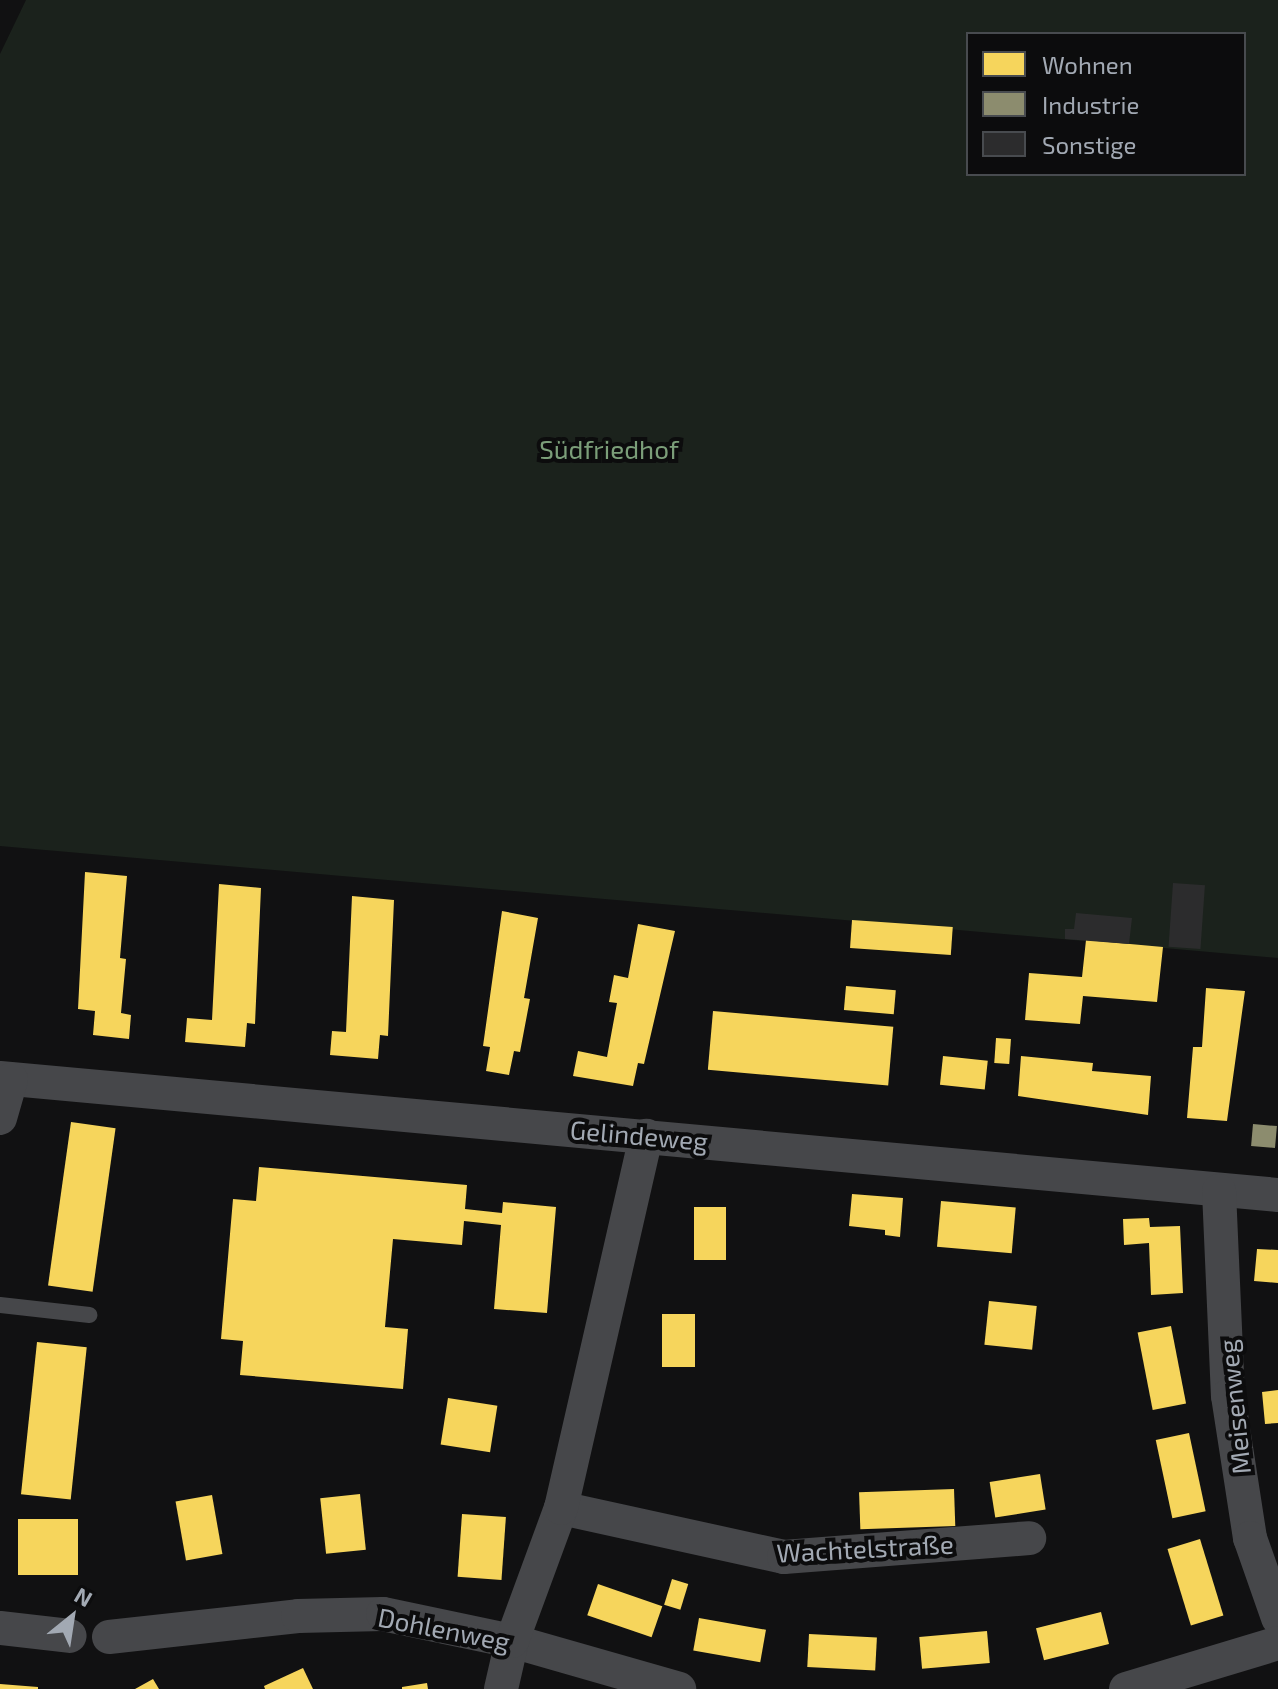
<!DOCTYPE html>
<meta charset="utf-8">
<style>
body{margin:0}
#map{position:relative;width:1278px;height:1689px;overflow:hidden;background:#111112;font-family:"Exo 2",sans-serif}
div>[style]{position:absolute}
.green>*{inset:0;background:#1b221c}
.homes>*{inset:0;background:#f6d55c;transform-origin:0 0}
.industry>*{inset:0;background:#8c8c6e;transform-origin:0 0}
.building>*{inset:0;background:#2c2c2d;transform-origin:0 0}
.lane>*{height:16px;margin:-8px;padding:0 8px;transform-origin:8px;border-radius:8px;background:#46474a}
.street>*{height:34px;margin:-17px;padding:0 17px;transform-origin:17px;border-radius:17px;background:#46474a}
span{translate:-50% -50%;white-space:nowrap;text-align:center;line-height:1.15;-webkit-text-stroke:8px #0c0c0d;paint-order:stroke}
.park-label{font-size:26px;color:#7b9e79}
.street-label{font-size:26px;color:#a2a9b3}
.legend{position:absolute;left:966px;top:32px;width:280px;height:144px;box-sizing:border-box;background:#0c0c0d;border:2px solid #484b4f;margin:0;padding:10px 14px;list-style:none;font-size:24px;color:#a2a9b3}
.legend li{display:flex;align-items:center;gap:16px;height:40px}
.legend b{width:40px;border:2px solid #484b4f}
.north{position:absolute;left:32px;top:1577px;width:80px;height:80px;-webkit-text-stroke:6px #0c0c0d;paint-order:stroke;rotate:30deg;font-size:22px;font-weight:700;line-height:32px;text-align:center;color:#a2a9b3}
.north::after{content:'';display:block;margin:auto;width:28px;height:36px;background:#a2a9b3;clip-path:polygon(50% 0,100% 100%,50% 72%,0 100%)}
</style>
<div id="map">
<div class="green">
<div style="clip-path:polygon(evenodd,26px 0,1278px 0,1278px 958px,0 846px,0 54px,26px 0,968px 34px,1244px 34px,1244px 174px,968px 174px,968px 34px)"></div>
</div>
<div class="homes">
<div style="clip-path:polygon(85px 872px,127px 876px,120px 958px,126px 959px,121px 1013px,131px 1015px,129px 1039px,93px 1035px,95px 1011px,78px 1009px)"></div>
<div style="clip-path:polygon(219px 884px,261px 888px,255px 1024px,247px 1023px,245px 1047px,185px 1042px,187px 1018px,212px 1020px)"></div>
<div style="clip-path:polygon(352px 896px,394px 900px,388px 1036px,380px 1035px,378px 1059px,330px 1055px,332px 1031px,346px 1032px)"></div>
<div style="clip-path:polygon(502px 911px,538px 918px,524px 998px,530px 999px,520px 1052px,514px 1051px,509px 1075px,486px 1071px,490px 1047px,483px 1046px)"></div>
<div style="left:852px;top:920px;width:101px;height:28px;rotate:4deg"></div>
<div style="clip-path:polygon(638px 924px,675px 931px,644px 1064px,638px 1063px,633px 1086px,573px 1076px,578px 1051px,607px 1057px,617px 1003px,609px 1002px,614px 975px,628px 978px)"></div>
<div style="clip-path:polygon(1086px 940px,1163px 947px,1157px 1002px,1083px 996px,1080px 1024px,1025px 1020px,1029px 973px,1082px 977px)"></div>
<div style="left:846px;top:986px;width:50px;height:24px;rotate:5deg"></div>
<div style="clip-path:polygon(1206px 988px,1245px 991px,1227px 1121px,1187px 1118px,1193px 1047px,1202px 1047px)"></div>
<div style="left:713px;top:1011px;width:181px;height:59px;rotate:5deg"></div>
<div style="left:996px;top:1038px;width:15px;height:25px;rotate:4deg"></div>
<div style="left:943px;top:1056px;width:45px;height:29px;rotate:6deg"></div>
<div style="clip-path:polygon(1021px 1056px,1093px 1063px,1092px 1071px,1151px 1076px,1148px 1115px,1018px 1096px)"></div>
<div style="left:71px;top:1122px;width:45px;height:165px;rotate:8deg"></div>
<div style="clip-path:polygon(259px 1167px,467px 1185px,465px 1209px,502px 1213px,503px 1202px,556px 1207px,547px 1313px,494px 1309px,501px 1225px,464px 1221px,462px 1245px,393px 1239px,385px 1327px,408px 1329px,403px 1389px,240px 1375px,243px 1341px,221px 1339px,233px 1199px,256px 1201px)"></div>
<div style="clip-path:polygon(852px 1194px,903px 1198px,900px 1237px,885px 1235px,885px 1230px,849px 1226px)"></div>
<div style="left:941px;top:1201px;width:75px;height:46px;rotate:5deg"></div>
<div style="left:694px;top:1207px;width:32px;height:53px"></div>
<div style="clip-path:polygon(1149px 1218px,1150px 1227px,1180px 1226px,1183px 1293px,1151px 1295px,1149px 1243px,1124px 1245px,1123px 1219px)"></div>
<div style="clip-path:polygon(1257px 1249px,1278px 1250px,1278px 1283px,1254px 1281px)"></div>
<div style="left:989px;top:1301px;width:48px;height:44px;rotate:6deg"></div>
<div style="left:662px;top:1314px;width:33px;height:53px"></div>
<div style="left:1171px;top:1326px;width:79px;height:34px;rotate:79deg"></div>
<div style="left:37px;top:1342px;width:50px;height:153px;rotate:6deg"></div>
<div style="clip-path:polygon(1278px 1390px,1278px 1423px,1265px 1424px,1262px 1392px)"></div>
<div style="left:448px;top:1398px;width:50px;height:47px;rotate:9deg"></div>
<div style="left:1189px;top:1433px;width:80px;height:34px;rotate:78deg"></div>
<div style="left:1040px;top:1474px;width:36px;height:51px;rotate:81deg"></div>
<div style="left:954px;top:1489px;width:37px;height:95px;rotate:88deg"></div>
<div style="left:360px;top:1494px;width:56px;height:40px;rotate:84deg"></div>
<div style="left:212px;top:1495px;width:60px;height:37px;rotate:80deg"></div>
<div style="left:462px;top:1514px;width:44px;height:63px;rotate:4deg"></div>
<div style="left:18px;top:1519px;width:60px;height:56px"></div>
<div style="left:1200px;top:1539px;width:80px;height:34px;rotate:73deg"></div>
<div style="left:672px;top:1579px;width:17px;height:27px;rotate:17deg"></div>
<div style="left:598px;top:1584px;width:68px;height:33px;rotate:19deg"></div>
<div style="left:1101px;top:1612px;width:33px;height:67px;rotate:76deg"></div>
<div style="left:699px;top:1618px;width:68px;height:33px;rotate:10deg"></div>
<div style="left:987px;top:1631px;width:32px;height:68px;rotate:85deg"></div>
<div style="left:809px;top:1634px;width:68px;height:33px;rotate:3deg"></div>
<div style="clip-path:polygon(303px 1668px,313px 1689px,265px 1689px,264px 1686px)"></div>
<div style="clip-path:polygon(153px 1679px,159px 1689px,135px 1689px)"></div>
<div style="clip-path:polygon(427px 1683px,428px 1689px,402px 1689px,402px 1687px)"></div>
<div style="clip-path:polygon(0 1684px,38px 1687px,38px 1689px,0 1689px)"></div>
</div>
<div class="industry">
<div style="left:1253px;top:1124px;width:24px;height:22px;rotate:5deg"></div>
</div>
<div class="building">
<div style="left:1173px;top:883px;width:32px;height:64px;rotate:4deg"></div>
<div style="clip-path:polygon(1076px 913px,1132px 918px,1129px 944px,1065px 939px,1065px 929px,1074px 929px)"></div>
</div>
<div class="lane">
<div style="left:0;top:1305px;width:90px;rotate:6.4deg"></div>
</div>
<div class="street">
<div style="left:0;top:1078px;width:1283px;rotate:5.23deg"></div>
<div style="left:0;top:1118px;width:40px;rotate:-74deg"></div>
<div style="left:1219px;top:1191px;width:205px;rotate:87.5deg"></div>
<div style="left:1228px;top:1396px;width:144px;rotate:81.2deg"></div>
<div style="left:1250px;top:1538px;width:85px;rotate:70.7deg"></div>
<div style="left:561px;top:1508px;width:228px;rotate:12.4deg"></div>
<div style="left:784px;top:1557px;width:246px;rotate:-4.4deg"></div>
<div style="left:0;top:1628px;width:70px;rotate:6.5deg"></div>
<div style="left:109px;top:1637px;width:190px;rotate:-6.3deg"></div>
<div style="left:298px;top:1616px;width:85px;rotate:-1.3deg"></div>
<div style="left:383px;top:1614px;width:132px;rotate:11.8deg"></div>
<div style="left:512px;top:1641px;width:174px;rotate:16deg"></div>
<div style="left:501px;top:1689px;width:49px;rotate:-77.1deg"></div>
<div style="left:512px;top:1641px;width:142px;rotate:-69.8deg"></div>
<div style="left:561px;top:1508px;width:382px;rotate:-77.1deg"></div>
<div style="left:1126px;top:1689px;width:159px;rotate:-16.8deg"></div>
</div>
<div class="park-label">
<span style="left:609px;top:449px">Südfriedhof</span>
</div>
<div class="street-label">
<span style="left:639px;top:1135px;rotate:5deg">Gelindeweg</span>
<span style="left:1234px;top:1407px;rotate:-96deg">Meisenweg</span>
<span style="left:865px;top:1548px;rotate:-3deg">Wachtelstraße</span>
<span style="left:444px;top:1629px;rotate:11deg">Dohlenweg</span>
</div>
<ul class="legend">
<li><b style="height:22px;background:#f6d55c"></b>Wohnen</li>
<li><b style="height:22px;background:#8c8c6e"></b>Industrie</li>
<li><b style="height:22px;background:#2c2c2d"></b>Sonstige</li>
</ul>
<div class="north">N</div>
</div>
